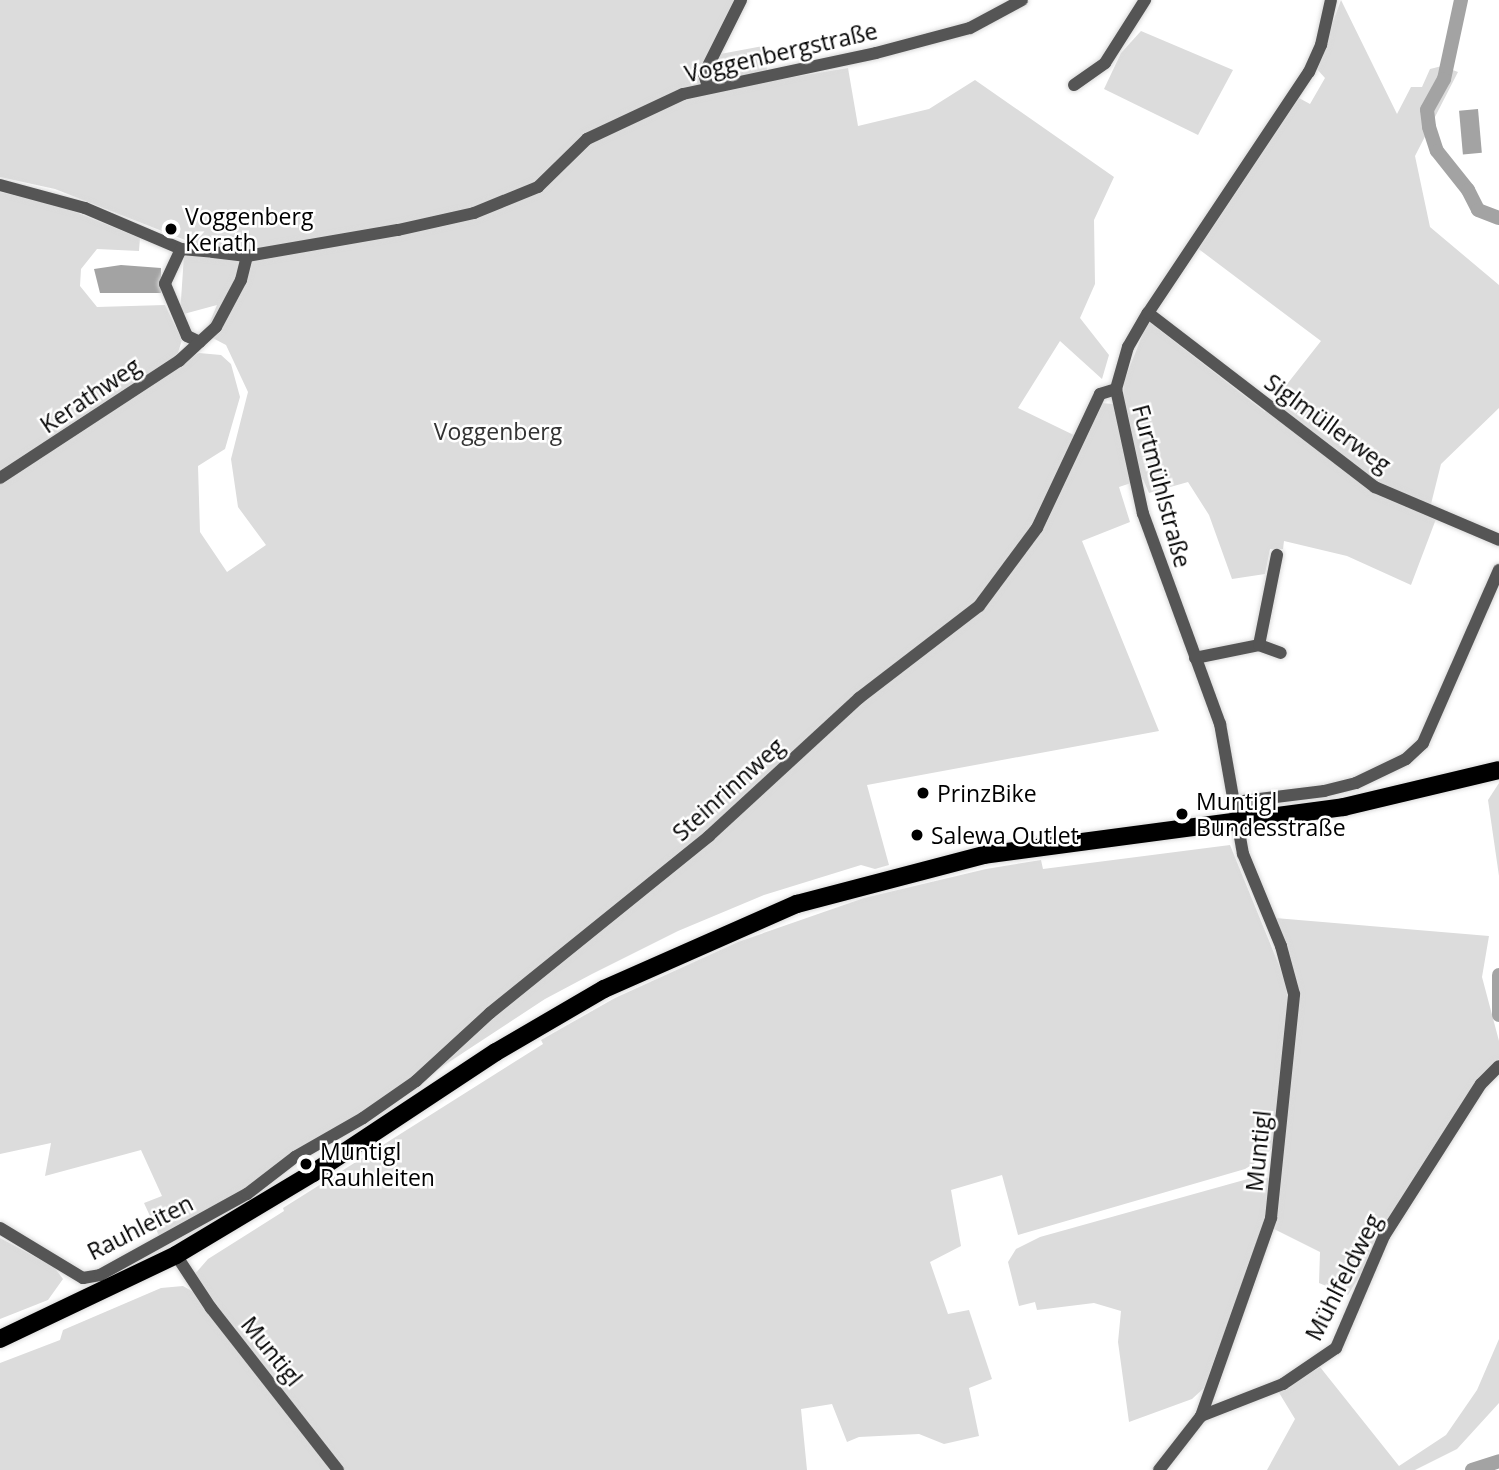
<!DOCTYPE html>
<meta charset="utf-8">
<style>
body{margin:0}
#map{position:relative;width:1499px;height:1470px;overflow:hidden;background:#fff;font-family:"Open Sans",sans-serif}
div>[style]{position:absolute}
.green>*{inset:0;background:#dcdcdc}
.water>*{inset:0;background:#a3a3a3;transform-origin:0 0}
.canal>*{height:14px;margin:-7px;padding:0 7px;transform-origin:7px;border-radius:7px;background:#a3a3a3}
.roads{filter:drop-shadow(0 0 2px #dbdbdb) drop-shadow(0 0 2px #dbdbdb)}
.minor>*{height:12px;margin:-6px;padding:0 6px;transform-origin:6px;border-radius:6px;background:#555}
.primary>*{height:18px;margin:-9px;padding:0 9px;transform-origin:9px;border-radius:9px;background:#000}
.dots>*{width:19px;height:19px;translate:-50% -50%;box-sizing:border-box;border:4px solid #fff;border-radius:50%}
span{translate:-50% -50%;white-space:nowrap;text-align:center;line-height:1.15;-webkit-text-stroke:5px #fff;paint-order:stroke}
.street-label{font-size:23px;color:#000}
.poi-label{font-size:23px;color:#000}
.left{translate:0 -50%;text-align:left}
.park-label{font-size:23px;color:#333}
</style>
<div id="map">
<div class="green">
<div style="clip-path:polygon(0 0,738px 0,715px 55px,763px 46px,769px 81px,848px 68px,858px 126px,929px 109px,975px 80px,1114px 177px,1094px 220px,1095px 284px,1080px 318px,1109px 355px,1102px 379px,1060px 341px,1018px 408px,1084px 440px,1102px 403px,1123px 405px,1124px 381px,1148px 321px,1265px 412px,1321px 341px,1196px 247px,1299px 98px,1310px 104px,1325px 78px,1316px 68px,1341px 0,1397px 114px,1411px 87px,1422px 87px,1430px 69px,1442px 66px,1458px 72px,1415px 156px,1430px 227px,1499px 285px,1499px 408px,1441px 464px,1431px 504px,1436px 519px,1411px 585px,1347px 556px,1284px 541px,1283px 549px,1270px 549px,1265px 574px,1232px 579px,1209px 515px,1188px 482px,1149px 493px,1143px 479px,1119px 487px,1130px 522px,1082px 541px,1159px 731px,867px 785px,889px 865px,875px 869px,861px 865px,764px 895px,678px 931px,592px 974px,545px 999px,283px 1171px,252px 1198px,160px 1238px,144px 1203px,162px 1196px,141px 1150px,45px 1176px,51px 1143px,0 1154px,0 481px,187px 359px,199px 353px,221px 355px,231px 364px,240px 397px,225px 449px,198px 466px,200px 532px,227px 572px,266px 545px,238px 507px,231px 459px,248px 392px,226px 345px,205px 334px,217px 305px,180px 315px,185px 240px,55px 189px,0 177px)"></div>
<div style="clip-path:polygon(1141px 31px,1233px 70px,1198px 135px,1104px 89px,1121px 53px)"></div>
<div style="clip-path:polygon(0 192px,58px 205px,140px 238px,139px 251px,97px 249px,81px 269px,80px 286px,97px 307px,165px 305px,182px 340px,176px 359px,0 474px)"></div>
<div style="clip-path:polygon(1499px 783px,1499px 876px,1488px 800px)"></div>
<div style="clip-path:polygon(1230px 845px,1285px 980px,1288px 1003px,1276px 1142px,1265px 1157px,1245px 1169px,1018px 1235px,1002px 1175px,951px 1190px,961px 1246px,930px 1262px,948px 1314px,969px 1310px,992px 1379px,969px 1388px,979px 1436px,944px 1444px,919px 1434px,859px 1437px,847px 1442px,832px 1404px,801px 1409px,807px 1470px,341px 1470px,216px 1310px,194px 1275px,208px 1259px,284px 1211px,283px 1208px,543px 1044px,541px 1040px,615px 998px,738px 942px,864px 898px,986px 869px,1041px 860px,1043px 869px)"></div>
<div style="clip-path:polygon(1275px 918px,1489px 936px,1482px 977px,1499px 1041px,1499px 1059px,1478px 1081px,1348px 1295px,1319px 1283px,1320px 1252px,1274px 1229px,1298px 1001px)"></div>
<div style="clip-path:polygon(1262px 1175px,1270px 1179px,1266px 1219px,1204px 1388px,1192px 1399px,1129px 1422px,1118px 1342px,1121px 1311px,1094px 1303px,1037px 1310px,1035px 1302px,1019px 1306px,1008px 1262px,1016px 1249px,1040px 1237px)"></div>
<div style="clip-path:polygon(0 1238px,54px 1267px,63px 1279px,48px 1300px,0 1319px)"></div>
<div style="clip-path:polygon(183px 1286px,197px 1294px,335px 1470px,0 1470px,0 1363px,60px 1340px,63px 1330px,161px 1288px)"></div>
<div style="clip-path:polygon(1499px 1339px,1499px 1403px,1457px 1449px,1415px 1470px,1267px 1470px,1295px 1419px,1278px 1391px,1320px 1367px,1399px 1466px,1446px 1435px,1477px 1390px)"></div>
</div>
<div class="water">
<div style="left:1478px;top:109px;width:44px;height:19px;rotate:85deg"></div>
<div style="clip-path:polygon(121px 265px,161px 268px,161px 293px,100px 293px,94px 269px)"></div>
</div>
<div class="canal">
<div style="left:1461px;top:0;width:81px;rotate:102.1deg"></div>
<div style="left:1444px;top:79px;width:35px;rotate:119deg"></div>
<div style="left:1427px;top:110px;width:17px;rotate:83deg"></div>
<div style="left:1429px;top:127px;width:25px;rotate:72deg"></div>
<div style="left:1437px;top:151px;width:50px;rotate:51.5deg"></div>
<div style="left:1468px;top:190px;width:22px;rotate:63deg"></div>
<div style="left:1478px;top:210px;width:22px;rotate:21deg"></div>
<div style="left:1499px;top:975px;width:40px;rotate:90deg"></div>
<div style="left:1472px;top:1470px;width:28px;rotate:-18deg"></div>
</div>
<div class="roads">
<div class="minor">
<div style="left:1074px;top:85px;width:38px;rotate:-35deg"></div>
<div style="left:1105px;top:63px;width:75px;rotate:-57.6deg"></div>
<div style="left:708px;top:87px;width:14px;rotate:-107deg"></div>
<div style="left:704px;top:74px;width:83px;rotate:-63.4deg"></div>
<div style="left:0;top:185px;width:88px;rotate:15.1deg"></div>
<div style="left:85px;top:208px;width:104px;rotate:23.1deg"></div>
<div style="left:181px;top:249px;width:32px;rotate:5deg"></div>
<div style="left:213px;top:252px;width:34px;rotate:7deg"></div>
<div style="left:247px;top:256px;width:153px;rotate:-9.8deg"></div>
<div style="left:398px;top:230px;width:78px;rotate:-12.6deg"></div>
<div style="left:474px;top:213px;width:69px;rotate:-22.1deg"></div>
<div style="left:538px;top:187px;width:69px;rotate:-44.4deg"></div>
<div style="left:587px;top:139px;width:106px;rotate:-25.1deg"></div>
<div style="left:683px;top:94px;width:197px;rotate:-12deg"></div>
<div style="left:876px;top:53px;width:97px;rotate:-14.9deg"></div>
<div style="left:970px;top:28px;width:59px;rotate:-28.3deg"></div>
<div style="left:181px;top:249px;width:38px;rotate:115deg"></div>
<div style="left:165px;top:284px;width:56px;rotate:67.1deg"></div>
<div style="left:187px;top:336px;width:14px;rotate:25deg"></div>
<div style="left:1148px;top:313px;width:286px;rotate:37.5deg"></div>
<div style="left:1375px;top:487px;width:135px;rotate:23.1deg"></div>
<div style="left:0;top:478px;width:214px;rotate:-33.2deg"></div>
<div style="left:179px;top:361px;width:50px;rotate:-42.6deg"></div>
<div style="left:216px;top:327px;width:53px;rotate:-62deg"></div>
<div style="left:241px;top:280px;width:25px;rotate:-76deg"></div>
<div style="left:1259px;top:645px;width:23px;rotate:20deg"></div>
<div style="left:1195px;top:658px;width:65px;rotate:-11.5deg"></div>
<div style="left:1259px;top:645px;width:92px;rotate:-78.7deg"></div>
<div style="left:1235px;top:802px;width:90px;rotate:-7deg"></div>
<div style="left:1324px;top:791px;width:33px;rotate:-14deg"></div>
<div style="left:1356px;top:783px;width:55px;rotate:-25.6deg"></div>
<div style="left:1406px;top:759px;width:23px;rotate:-43deg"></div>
<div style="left:1423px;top:743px;width:189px;rotate:-66.3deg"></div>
<div style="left:0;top:1228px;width:97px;rotate:31.1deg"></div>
<div style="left:83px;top:1278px;width:17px;rotate:-10deg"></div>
<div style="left:100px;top:1275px;width:168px;rotate:-28.9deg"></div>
<div style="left:247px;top:1194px;width:61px;rotate:-37.6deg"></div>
<div style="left:295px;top:1157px;width:78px;rotate:-29.8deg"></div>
<div style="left:363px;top:1118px;width:65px;rotate:-34.9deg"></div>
<div style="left:416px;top:1081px;width:100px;rotate:-42.6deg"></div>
<div style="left:490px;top:1013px;width:282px;rotate:-38.9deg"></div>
<div style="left:709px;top:836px;width:204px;rotate:-42.6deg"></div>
<div style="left:859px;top:698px;width:151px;rotate:-37.5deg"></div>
<div style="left:979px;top:606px;width:97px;rotate:-53.4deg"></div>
<div style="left:1037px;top:528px;width:148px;rotate:-64.8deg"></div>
<div style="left:1100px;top:394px;width:17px;rotate:-17deg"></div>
<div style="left:176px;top:1255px;width:64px;rotate:56.6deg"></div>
<div style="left:211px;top:1308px;width:206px;rotate:51.9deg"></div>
<div style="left:1201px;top:1416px;width:88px;rotate:-21.3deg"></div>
<div style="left:1283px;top:1384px;width:64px;rotate:-34.2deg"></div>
<div style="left:1336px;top:1348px;width:122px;rotate:-66.8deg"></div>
<div style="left:1384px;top:1236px;width:180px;rotate:-57.5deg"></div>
<div style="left:1481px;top:1084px;width:25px;rotate:-45deg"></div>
<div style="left:1159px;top:1470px;width:68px;rotate:-52.1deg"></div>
<div style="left:1201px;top:1416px;width:210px;rotate:-70.5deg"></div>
<div style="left:1271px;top:1218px;width:225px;rotate:-84.1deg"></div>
<div style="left:1294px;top:994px;width:50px;rotate:-105.2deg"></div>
<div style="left:1281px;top:946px;width:100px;rotate:-112.4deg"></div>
<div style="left:1243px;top:854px;width:132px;rotate:-100deg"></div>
<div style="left:1220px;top:724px;width:224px;rotate:-110.1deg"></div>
<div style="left:1143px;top:514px;width:128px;rotate:-102.2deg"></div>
<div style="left:1116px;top:389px;width:44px;rotate:-74.1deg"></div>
<div style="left:1128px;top:347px;width:39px;rotate:-60deg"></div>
<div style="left:1148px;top:313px;width:290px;rotate:-56.3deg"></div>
<div style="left:1309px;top:72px;width:30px;rotate:-66deg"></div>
<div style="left:1321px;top:45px;width:46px;rotate:-77.5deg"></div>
</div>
<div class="primary">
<div style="left:0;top:1339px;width:195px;rotate:-25.5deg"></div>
<div style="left:176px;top:1255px;width:160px;rotate:-30.9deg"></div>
<div style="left:313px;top:1173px;width:219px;rotate:-33.5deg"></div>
<div style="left:496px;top:1052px;width:125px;rotate:-30.3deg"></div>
<div style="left:604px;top:989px;width:211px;rotate:-23.8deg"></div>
<div style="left:797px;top:904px;width:193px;rotate:-14.7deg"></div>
<div style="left:984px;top:855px;width:363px;rotate:-7.6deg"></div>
<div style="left:1344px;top:807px;width:159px;rotate:-13.4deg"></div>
</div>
</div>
<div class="dots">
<div style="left:171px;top:229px;background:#000"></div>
<div style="left:923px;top:793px;background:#000"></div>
<div style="left:1182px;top:814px;background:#000"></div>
<div style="left:917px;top:835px;background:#000"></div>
<div style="left:306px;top:1164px;background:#000"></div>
</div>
<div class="street-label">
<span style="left:781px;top:52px;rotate:-13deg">Voggenbergstraße</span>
<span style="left:90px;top:395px;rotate:-34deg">Kerathweg</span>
<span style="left:1328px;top:423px;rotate:36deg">Siglmüllerweg</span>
<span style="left:1162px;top:486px;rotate:75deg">Furtmühlstraße</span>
<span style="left:728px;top:789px;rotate:-42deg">Steinrinnweg</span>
<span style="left:1258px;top:1151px;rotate:-84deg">Muntigl</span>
<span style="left:140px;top:1227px;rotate:-27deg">Rauhleiten</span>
<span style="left:1343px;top:1277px;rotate:-63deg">Mühlfeldweg</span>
<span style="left:272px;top:1351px;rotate:51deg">Muntigl</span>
</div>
<div class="poi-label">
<span class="left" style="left:185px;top:229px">Voggenberg<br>Kerath</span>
<span class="left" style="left:937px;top:793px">PrinzBike</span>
<span class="left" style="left:1196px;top:814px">Muntigl<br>Bundesstraße</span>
<span class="left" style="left:931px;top:835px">Salewa Outlet</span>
<span class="left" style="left:320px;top:1164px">Muntigl<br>Rauhleiten</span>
</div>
<div class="park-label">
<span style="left:498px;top:431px">Voggenberg</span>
</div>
</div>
